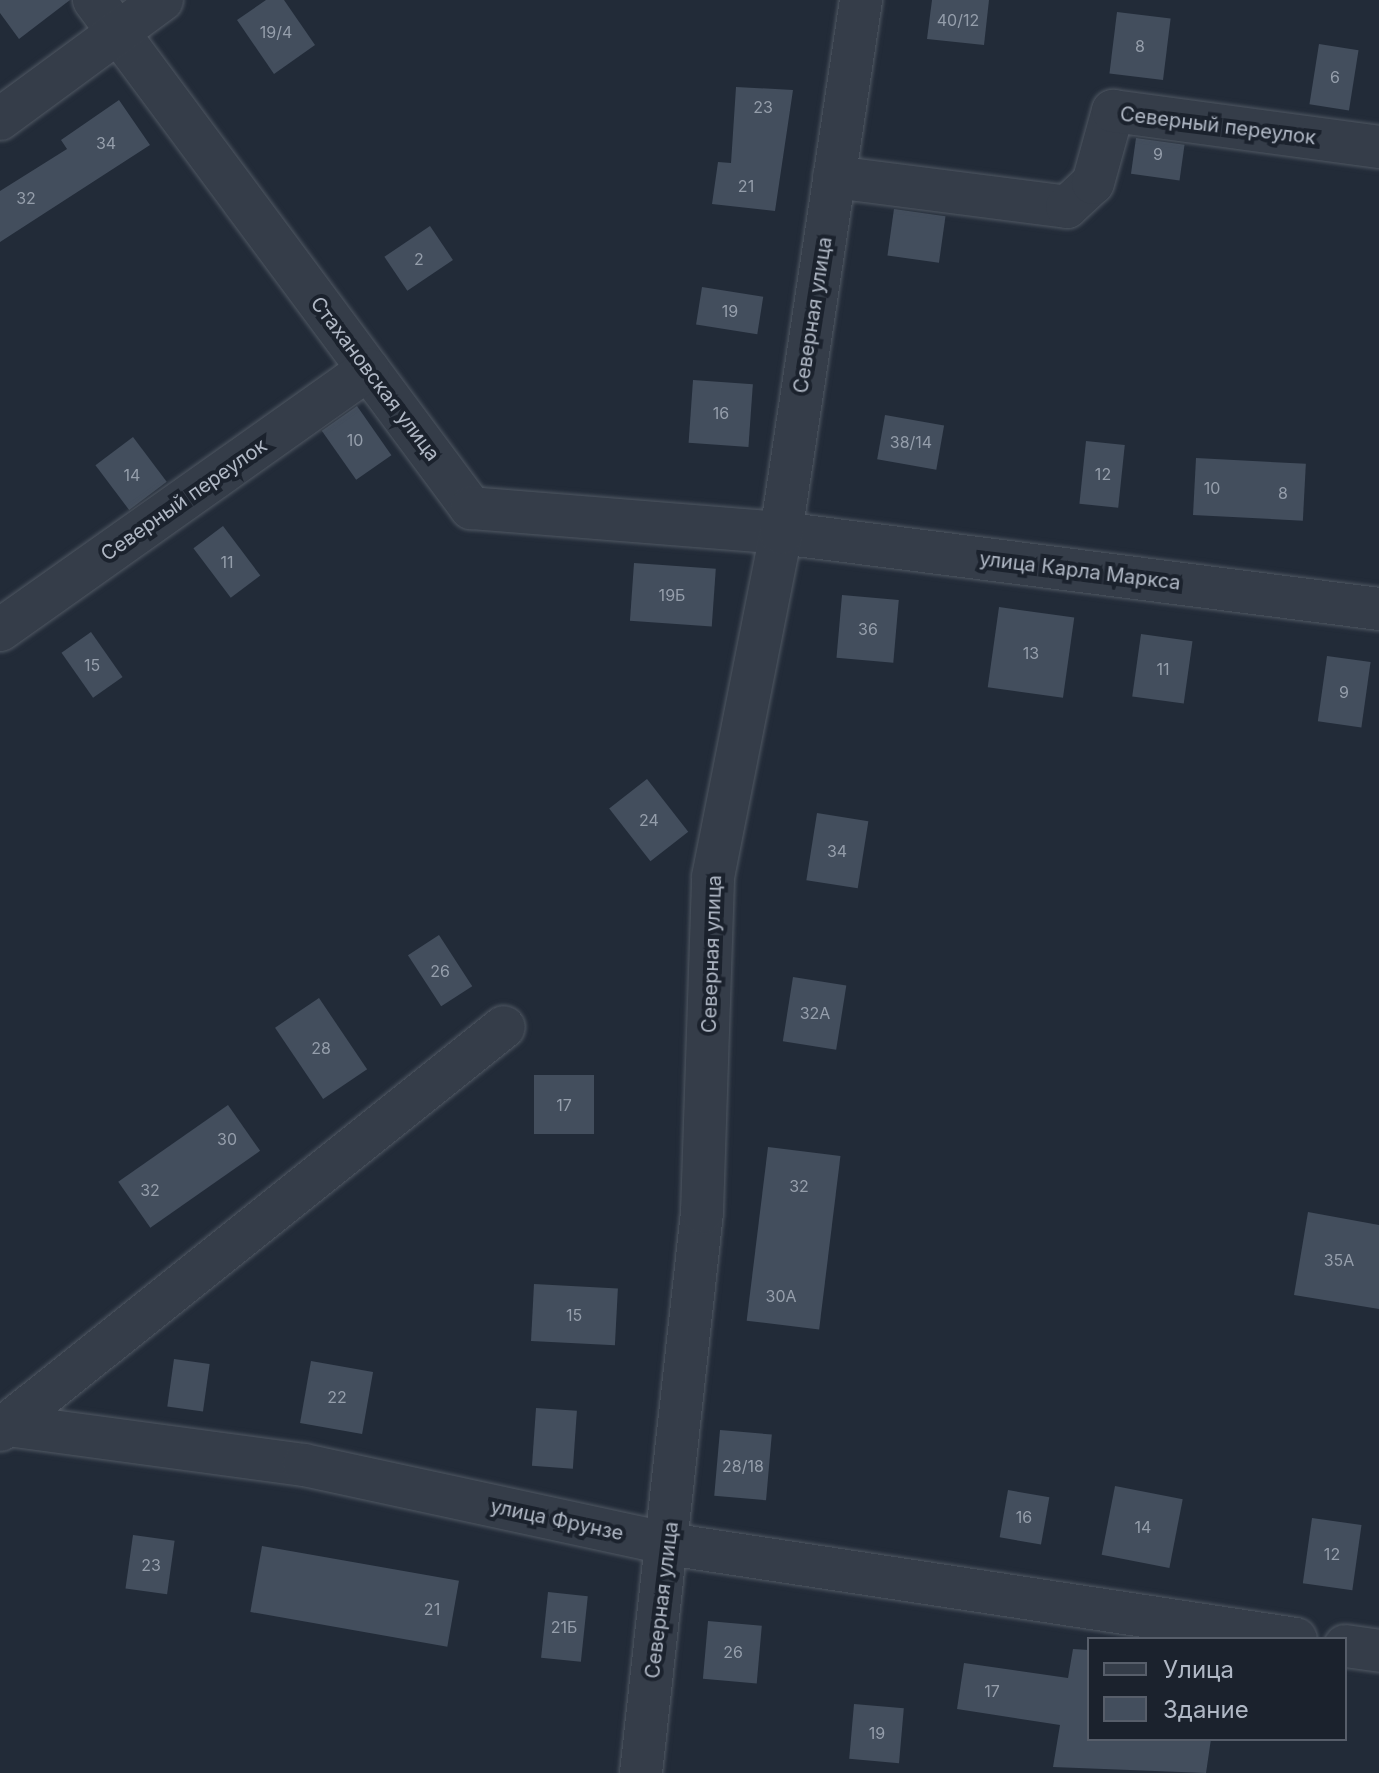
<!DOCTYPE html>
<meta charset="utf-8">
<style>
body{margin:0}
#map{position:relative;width:1379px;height:1773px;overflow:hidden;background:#222b38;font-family:Inter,sans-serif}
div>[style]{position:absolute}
.building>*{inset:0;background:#434e5d;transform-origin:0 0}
.roads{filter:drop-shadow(0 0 2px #505863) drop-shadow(0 0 2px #505863)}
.minor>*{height:42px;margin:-21px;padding:0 21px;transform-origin:21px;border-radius:21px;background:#353d49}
span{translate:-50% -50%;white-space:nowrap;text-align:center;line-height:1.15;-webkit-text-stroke:8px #1b222d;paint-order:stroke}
.number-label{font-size:16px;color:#959eab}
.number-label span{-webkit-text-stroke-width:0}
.street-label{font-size:20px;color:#b0b8c5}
.legend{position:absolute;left:1087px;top:1637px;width:260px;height:104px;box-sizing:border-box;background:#1b222d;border:2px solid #575e6a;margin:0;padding:10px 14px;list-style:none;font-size:24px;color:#b0b8c5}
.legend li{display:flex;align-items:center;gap:16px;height:40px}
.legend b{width:40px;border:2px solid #575e6a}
</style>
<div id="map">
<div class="building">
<div style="clip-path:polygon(0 0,70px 0,19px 39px,0 13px)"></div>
<div style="clip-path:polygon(266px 0,284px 0,315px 45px,274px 74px,237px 20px)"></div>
<div style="clip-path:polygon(932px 0,989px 0,984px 45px,927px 39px)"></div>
<div style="left:1117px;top:12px;width:54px;height:62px;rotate:7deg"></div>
<div style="left:1319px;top:44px;width:40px;height:61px;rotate:9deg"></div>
<div style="clip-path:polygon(736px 87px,793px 90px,775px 211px,712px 204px,718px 162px,731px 163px)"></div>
<div style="clip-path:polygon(119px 100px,150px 145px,0 242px,0 191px,67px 149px,61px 140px)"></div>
<div style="left:1136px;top:138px;width:49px;height:36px;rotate:8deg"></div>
<div style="left:894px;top:209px;width:52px;height:47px;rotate:8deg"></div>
<div style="left:430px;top:226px;width:41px;height:55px;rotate:56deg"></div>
<div style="left:702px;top:287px;width:62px;height:38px;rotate:9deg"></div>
<div style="left:693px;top:380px;width:60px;height:63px;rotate:4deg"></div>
<div style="left:357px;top:406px;width:60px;height:43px;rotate:55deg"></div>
<div style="left:885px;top:415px;width:60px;height:45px;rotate:10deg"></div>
<div style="left:133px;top:437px;width:56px;height:47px;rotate:53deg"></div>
<div style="left:1086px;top:441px;width:39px;height:63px;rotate:6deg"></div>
<div style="left:1196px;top:458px;width:110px;height:57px;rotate:3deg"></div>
<div style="left:223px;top:526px;width:62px;height:37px;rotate:53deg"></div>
<div style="left:634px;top:563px;width:82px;height:58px;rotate:4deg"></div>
<div style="left:842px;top:595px;width:57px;height:63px;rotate:5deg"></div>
<div style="left:999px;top:607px;width:76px;height:81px;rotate:8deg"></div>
<div style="left:91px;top:632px;width:55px;height:36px;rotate:55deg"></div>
<div style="left:1141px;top:634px;width:52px;height:63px;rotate:8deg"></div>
<div style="left:1327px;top:656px;width:44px;height:66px;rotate:8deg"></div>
<div style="left:647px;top:779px;width:67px;height:48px;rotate:52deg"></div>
<div style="left:817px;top:813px;width:52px;height:68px;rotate:9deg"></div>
<div style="left:439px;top:935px;width:61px;height:37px;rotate:57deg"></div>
<div style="left:793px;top:977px;width:54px;height:65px;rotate:9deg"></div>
<div style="left:319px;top:998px;width:86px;height:53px;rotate:56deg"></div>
<div style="left:594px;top:1075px;width:59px;height:60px;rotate:90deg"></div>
<div style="left:228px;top:1105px;width:56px;height:134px;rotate:55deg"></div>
<div style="left:768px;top:1147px;width:73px;height:175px;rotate:7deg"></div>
<div style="clip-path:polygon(1308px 1212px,1379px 1225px,1379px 1309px,1294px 1295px)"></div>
<div style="left:534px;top:1284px;width:84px;height:57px;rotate:3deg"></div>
<div style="left:174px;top:1359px;width:36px;height:48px;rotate:8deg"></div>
<div style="left:311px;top:1361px;width:63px;height:63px;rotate:10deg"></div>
<div style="left:536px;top:1408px;width:41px;height:58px;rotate:4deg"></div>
<div style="left:720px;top:1430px;width:52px;height:66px;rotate:5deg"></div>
<div style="left:1115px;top:1486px;width:69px;height:70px;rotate:11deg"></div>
<div style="left:1008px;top:1490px;width:42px;height:48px;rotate:10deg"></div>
<div style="left:1312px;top:1518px;width:50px;height:66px;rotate:8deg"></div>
<div style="left:133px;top:1535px;width:42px;height:54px;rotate:8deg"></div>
<div style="left:262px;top:1546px;width:200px;height:67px;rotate:10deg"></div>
<div style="left:548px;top:1592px;width:40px;height:66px;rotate:6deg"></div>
<div style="left:708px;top:1621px;width:54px;height:58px;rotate:5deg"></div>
<div style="clip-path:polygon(1073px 1649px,1089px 1650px,1089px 1739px,1211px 1739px,1206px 1773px,1053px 1767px,1060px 1725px,957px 1709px,964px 1663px,1068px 1678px)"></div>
<div style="left:854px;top:1704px;width:50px;height:55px;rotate:5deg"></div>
</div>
<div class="roads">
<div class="minor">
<div style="left:94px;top:0;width:633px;rotate:53.42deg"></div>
<div style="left:471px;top:508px;width:311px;rotate:4.6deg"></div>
<div style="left:781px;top:533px;width:603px;rotate:7.24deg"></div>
<div style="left:0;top:119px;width:201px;rotate:-36.3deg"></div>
<div style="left:834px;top:177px;width:235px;rotate:7.3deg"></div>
<div style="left:1067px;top:207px;width:35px;rotate:-43deg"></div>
<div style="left:1093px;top:183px;width:75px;rotate:-74.5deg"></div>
<div style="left:1113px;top:111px;width:268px;rotate:7.7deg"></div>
<div style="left:0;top:630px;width:451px;rotate:-35.3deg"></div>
<div style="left:8px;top:1425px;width:299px;rotate:7.7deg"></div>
<div style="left:304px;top:1465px;width:372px;rotate:12.2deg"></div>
<div style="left:668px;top:1544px;width:635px;rotate:8.6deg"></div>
<div style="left:0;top:1430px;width:645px;rotate:-38.65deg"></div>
<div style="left:1345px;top:1646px;width:34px;rotate:8deg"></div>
<div style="left:641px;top:1773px;width:564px;rotate:-83.79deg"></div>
<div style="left:702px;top:1212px;width:335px;rotate:-88.1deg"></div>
<div style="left:713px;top:877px;width:351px;rotate:-78.8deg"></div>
<div style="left:781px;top:533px;width:539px;rotate:-81.46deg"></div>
</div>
</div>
<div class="number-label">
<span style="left:958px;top:20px">40/12</span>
<span style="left:276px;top:32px">19/4</span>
<span style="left:1140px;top:46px">8</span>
<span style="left:1335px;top:77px">6</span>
<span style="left:763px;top:107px">23</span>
<span style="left:106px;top:143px">34</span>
<span style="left:1158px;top:154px">9</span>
<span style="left:746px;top:186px">21</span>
<span style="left:26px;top:198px">32</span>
<span style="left:419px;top:259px">2</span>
<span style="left:730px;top:311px">19</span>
<span style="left:721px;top:413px">16</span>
<span style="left:355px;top:440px">10</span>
<span style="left:911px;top:442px">38/14</span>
<span style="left:1103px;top:474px">12</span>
<span style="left:132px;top:475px">14</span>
<span style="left:1212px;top:488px">10</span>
<span style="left:1283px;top:493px">8</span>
<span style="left:227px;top:562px">11</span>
<span style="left:672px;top:595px">19Б</span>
<span style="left:868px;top:629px">36</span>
<span style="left:1031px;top:653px">13</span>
<span style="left:92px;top:665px">15</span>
<span style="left:1163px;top:669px">11</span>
<span style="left:1344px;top:692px">9</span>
<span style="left:649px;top:820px">24</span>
<span style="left:837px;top:851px">34</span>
<span style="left:440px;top:971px">26</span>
<span style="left:815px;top:1013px">32А</span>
<span style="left:321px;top:1048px">28</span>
<span style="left:564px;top:1105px">17</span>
<span style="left:227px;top:1139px">30</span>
<span style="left:799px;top:1186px">32</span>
<span style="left:150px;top:1190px">32</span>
<span style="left:1339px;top:1260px">35А</span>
<span style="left:781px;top:1296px">30А</span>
<span style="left:574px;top:1315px">15</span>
<span style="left:337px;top:1397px">22</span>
<span style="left:743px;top:1466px">28/18</span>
<span style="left:1024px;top:1517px">16</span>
<span style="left:1143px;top:1527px">14</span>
<span style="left:1332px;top:1554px">12</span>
<span style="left:151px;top:1565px">23</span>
<span style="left:432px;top:1609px">21</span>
<span style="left:564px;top:1627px">21Б</span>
<span style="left:733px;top:1652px">26</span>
<span style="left:992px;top:1691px">17</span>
<span style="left:877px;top:1733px">19</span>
</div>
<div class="street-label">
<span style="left:1218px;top:126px;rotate:7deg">Северный переулок</span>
<span style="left:813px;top:315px;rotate:-81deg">Северная улица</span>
<span style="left:375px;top:379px;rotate:53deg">Стахановская улица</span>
<span style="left:184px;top:500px;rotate:-35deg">Северный переулок</span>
<span style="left:1080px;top:571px;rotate:7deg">улица Карла Маркса</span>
<span style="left:712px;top:954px;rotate:-88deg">Северная улица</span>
<span style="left:557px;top:1520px;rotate:12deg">улица Фрунзе</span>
<span style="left:662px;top:1600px;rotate:-83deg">Северная улица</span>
</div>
<ul class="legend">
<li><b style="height:10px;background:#353d49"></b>Улица</li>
<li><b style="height:22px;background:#434e5d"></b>Здание</li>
</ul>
</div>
